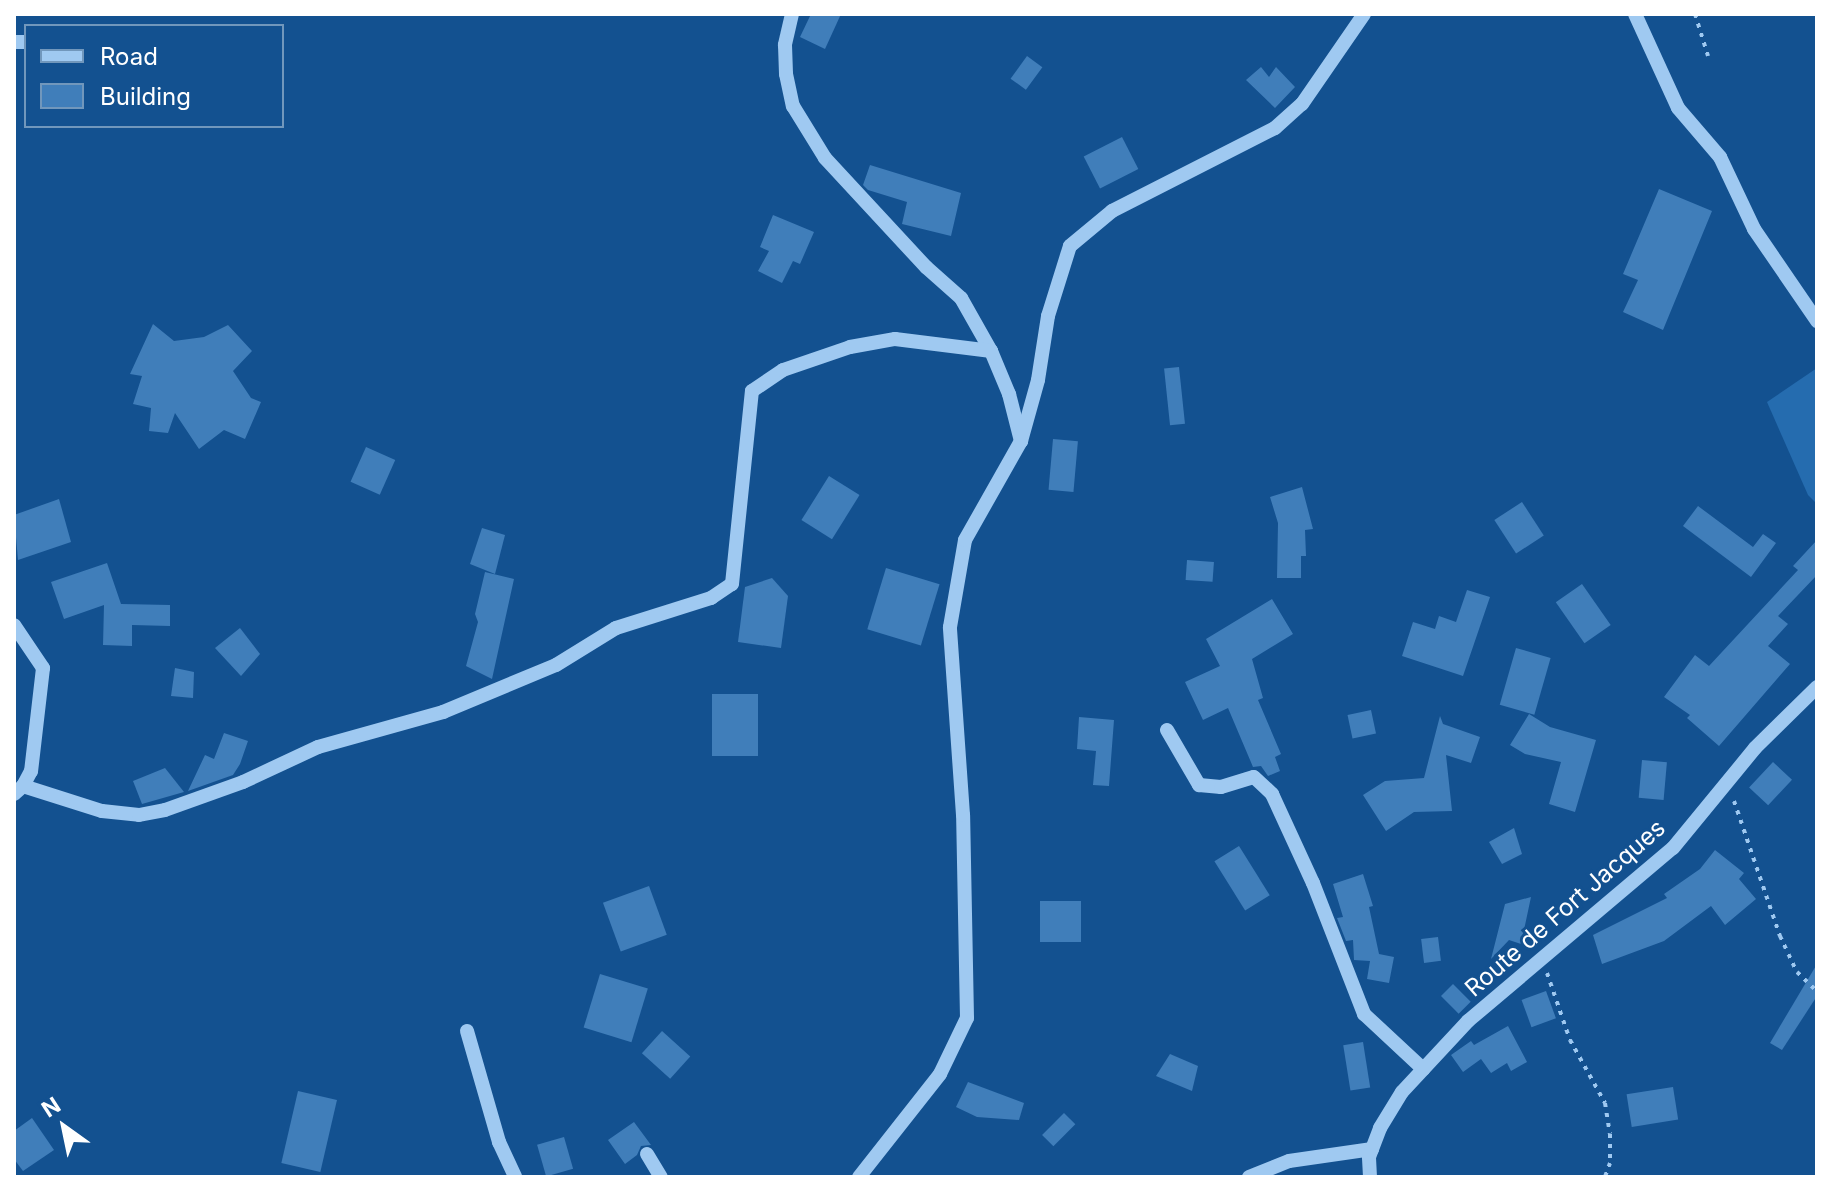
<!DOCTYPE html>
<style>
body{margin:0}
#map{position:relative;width:1831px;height:1191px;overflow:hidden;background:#135190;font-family:Inter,sans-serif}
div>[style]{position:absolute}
.green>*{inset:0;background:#256caf}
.building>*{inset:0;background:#407eba;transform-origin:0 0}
.path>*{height:4px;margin-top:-2px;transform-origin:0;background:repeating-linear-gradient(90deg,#9fc9f1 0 4px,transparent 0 10px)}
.minor>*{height:14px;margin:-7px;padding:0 7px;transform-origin:7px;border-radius:7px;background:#9fc9f1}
span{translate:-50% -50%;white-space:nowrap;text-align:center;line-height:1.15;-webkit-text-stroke:6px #135190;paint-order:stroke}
.street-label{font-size:24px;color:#fff}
.frame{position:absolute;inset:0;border:16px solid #fff;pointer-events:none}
.legend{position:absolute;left:24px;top:24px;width:260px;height:104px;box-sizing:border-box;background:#135190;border:2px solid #7197bc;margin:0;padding:10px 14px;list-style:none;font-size:24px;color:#fff}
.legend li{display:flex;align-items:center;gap:16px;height:40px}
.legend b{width:40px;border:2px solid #7197bc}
.north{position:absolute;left:24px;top:1087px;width:80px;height:80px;-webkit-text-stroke:6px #135190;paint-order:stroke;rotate:327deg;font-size:22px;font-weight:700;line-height:32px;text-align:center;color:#fff}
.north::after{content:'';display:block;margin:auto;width:28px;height:36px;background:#fff;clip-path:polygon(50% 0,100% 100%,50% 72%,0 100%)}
</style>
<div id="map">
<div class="green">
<div style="clip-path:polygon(1817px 368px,1817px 504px,1808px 495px,1767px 402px)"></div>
</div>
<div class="building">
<div style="clip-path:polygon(811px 14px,841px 14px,825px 49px,800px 37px)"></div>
<div style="left:1027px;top:56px;width:19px;height:28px;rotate:36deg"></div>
<div style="clip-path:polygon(1261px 67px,1269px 77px,1276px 67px,1295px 87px,1275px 108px,1246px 80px)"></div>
<div style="left:1122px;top:137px;width:36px;height:43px;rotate:63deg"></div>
<div style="clip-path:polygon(870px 165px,961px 193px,951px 236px,902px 224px,907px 202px,868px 190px,863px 185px)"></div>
<div style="clip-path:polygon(1659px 189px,1712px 211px,1663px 330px,1623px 312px,1638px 280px,1623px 274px)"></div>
<div style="clip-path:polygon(773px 215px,814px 232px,800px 264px,793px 261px,782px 283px,758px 271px,769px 251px,760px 247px)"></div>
<div style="clip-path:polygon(153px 324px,174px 341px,204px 337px,228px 325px,252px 351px,233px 371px,251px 398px,261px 402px,245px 439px,224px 430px,199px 449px,175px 413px,168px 433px,149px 431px,151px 408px,133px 404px,142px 376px,130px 374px)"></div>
<div style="left:1179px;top:367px;width:57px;height:15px;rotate:84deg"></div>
<div style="left:1053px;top:439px;width:25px;height:51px;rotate:5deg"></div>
<div style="left:366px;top:447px;width:32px;height:38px;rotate:24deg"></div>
<div style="left:829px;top:476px;width:36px;height:52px;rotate:32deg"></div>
<div style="clip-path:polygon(1302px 487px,1313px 529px,1305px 530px,1306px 556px,1301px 556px,1301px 578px,1277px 578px,1278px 523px,1270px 497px)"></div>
<div style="clip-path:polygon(59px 499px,71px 542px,18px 560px,14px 515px)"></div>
<div style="left:1522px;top:502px;width:40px;height:33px;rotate:57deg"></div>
<div style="clip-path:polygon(1698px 506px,1753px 547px,1763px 534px,1776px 543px,1751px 577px,1683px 526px)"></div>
<div style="clip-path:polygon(482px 528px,505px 535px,495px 574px,470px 564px)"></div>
<div style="clip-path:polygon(1817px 540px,1817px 575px,1778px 616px,1788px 624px,1768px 646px,1790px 664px,1719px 746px,1687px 718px,1690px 715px,1664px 697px,1695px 655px,1709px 666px,1798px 570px,1793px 566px)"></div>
<div style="left:1187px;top:560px;width:27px;height:20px;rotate:4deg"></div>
<div style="clip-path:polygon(107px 563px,121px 604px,170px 605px,170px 626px,132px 625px,132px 646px,103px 645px,104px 605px,64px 619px,51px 582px)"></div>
<div style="left:886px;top:568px;width:56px;height:64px;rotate:17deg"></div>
<div style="clip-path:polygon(485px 572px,514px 579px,492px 679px,466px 666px,478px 622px,475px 614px)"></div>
<div style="clip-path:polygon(772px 578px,788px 596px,781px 648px,738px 642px,745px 587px)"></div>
<div style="left:1582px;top:584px;width:50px;height:32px;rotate:55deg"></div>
<div style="clip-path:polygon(1467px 590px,1490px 597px,1463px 676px,1402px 656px,1413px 622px,1435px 629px,1439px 616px,1456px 622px)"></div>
<div style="clip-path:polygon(1272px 599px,1293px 634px,1252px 659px,1263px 698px,1258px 700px,1281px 754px,1275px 757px,1280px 771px,1268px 776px,1261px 766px,1253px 767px,1228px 708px,1203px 720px,1185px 682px,1220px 666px,1206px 639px)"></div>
<div style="clip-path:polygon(240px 628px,260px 654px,241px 676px,215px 648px)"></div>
<div style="left:1516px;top:648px;width:36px;height:59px;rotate:16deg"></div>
<div style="clip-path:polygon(175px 668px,194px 672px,193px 698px,171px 696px)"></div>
<div style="left:712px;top:694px;width:46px;height:62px"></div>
<div style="left:1371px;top:710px;width:24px;height:24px;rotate:78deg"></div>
<div style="clip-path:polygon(1529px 714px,1550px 727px,1596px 740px,1575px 812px,1549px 804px,1561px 762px,1525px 754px,1510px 745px)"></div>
<div style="clip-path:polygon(1440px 716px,1443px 724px,1480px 737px,1471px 763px,1446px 755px,1452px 811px,1414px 812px,1386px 831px,1363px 795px,1385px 781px,1424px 778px)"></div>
<div style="clip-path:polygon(1079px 717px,1114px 720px,1109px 786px,1093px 785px,1096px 751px,1077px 749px)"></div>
<div style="clip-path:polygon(224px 733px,248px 741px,240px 764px,233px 775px,188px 791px,205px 755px,214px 759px)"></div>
<div style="left:1642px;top:760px;width:25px;height:38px;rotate:5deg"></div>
<div style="left:1773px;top:762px;width:26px;height:35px;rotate:43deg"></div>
<div style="clip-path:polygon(165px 768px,184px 792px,142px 804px,133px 781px)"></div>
<div style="clip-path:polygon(1514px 828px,1522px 854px,1502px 864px,1489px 842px)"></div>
<div style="left:1239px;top:846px;width:58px;height:29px;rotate:58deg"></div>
<div style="clip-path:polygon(1715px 850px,1744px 873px,1739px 879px,1756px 899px,1725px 925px,1711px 906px,1664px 941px,1602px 964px,1593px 935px,1667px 898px,1664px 894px,1700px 869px)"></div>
<div style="clip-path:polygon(1363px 874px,1373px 906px,1369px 907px,1379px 954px,1394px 957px,1389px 983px,1367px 979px,1370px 961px,1354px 960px,1353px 940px,1346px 941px,1337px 918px,1343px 917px,1333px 884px)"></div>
<div style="left:649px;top:886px;width:52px;height:49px;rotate:70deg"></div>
<div style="clip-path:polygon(1531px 897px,1521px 944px,1509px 940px,1491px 959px,1505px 904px)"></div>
<div style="left:1040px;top:901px;width:41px;height:41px"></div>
<div style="left:1438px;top:937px;width:24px;height:17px;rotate:83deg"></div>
<div style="clip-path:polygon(1817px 964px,1817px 996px,1782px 1050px,1770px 1043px)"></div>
<div style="left:600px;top:974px;width:50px;height:56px;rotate:17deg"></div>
<div style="left:1453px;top:984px;width:25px;height:17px;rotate:45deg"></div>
<div style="left:1546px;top:991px;width:29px;height:26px;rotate:70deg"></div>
<div style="clip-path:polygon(1508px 1026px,1527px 1062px,1511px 1071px,1507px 1063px,1491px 1073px,1481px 1059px,1463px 1072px,1451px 1055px,1471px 1041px,1474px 1045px)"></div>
<div style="left:662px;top:1031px;width:38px;height:30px;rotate:42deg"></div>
<div style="left:1363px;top:1042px;width:46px;height:20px;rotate:81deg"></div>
<div style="clip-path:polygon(1170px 1054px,1198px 1066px,1192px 1091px,1156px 1076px)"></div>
<div style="clip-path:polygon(968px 1082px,1024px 1103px,1019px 1120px,977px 1117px,956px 1107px)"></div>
<div style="left:1673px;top:1087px;width:33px;height:47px;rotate:81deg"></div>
<div style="left:298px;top:1091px;width:40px;height:74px;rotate:13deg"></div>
<div style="left:1064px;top:1113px;width:16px;height:31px;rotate:45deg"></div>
<div style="clip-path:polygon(32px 1118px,54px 1150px,23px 1171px,14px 1159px,14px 1131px)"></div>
<div style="clip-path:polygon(634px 1122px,651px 1145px,641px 1146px,637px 1155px,625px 1164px,608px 1140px)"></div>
<div style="left:564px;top:1137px;width:33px;height:28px;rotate:74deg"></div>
</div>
<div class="path">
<div style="left:1695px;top:14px;width:44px;rotate:72.8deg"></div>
<div style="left:1734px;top:801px;width:143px;rotate:71.2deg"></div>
<div style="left:1780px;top:936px;width:40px;rotate:65deg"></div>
<div style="left:1797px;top:972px;width:28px;rotate:44deg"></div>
<div style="left:1547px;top:973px;width:71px;rotate:71.1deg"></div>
<div style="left:1570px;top:1040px;width:72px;rotate:60.9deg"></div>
<div style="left:1605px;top:1103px;width:31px;rotate:81deg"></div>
<div style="left:1610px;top:1134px;width:29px;rotate:90deg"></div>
<div style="left:1610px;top:1163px;width:15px;rotate:110deg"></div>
</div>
<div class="minor">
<div style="left:792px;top:14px;width:32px;rotate:103deg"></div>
<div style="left:785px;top:45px;width:29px;rotate:88deg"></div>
<div style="left:786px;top:74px;width:33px;rotate:78deg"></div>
<div style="left:793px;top:106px;width:61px;rotate:58.4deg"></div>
<div style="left:825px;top:158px;width:149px;rotate:47.2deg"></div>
<div style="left:926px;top:267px;width:47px;rotate:41.5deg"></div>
<div style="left:961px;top:298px;width:61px;rotate:60.5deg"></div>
<div style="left:991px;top:351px;width:47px;rotate:67.3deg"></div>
<div style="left:1009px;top:394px;width:49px;rotate:75.7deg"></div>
<div style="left:1635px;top:14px;width:103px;rotate:65.4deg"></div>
<div style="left:1678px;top:108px;width:65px;rotate:49.4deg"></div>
<div style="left:1720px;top:157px;width:80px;rotate:64.7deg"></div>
<div style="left:1754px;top:229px;width:112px;rotate:55.6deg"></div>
<div style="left:14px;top:42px;width:12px"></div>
<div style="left:14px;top:625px;width:52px;rotate:56deg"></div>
<div style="left:43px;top:668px;width:104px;rotate:96.6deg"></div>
<div style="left:31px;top:771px;width:17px;rotate:118deg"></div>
<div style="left:23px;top:786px;width:12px;rotate:138deg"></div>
<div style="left:1167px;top:730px;width:64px;rotate:59.8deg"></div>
<div style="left:1199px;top:785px;width:22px;rotate:5deg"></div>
<div style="left:1221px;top:787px;width:34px;rotate:-17deg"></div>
<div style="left:1254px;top:777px;width:25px;rotate:43deg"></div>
<div style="left:1272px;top:794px;width:98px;rotate:65.3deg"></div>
<div style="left:1313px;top:883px;width:141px;rotate:68.7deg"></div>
<div style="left:1364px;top:1014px;width:81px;rotate:43deg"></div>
<div style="left:23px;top:786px;width:83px;rotate:17.6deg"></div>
<div style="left:102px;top:811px;width:37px;rotate:6deg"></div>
<div style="left:139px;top:815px;width:26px;rotate:-11deg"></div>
<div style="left:165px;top:810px;width:83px;rotate:-19.7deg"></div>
<div style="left:243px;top:782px;width:83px;rotate:-25deg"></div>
<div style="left:318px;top:747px;width:130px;rotate:-15.6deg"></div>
<div style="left:443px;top:712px;width:122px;rotate:-22.6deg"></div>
<div style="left:556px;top:665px;width:70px;rotate:-31.7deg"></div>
<div style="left:616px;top:628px;width:100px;rotate:-17.5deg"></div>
<div style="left:711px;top:598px;width:25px;rotate:-34deg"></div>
<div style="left:732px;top:584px;width:194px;rotate:-84.1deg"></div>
<div style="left:752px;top:391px;width:37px;rotate:-34deg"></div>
<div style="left:783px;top:370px;width:71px;rotate:-18.9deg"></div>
<div style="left:850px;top:347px;width:46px;rotate:-10.1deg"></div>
<div style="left:895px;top:339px;width:97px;rotate:7.1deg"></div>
<div style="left:467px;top:1031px;width:116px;rotate:73.9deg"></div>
<div style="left:499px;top:1142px;width:38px;rotate:65deg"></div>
<div style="left:647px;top:1154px;width:27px;rotate:59deg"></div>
<div style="left:859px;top:1177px;width:131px;rotate:-51.8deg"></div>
<div style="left:940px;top:1074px;width:62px;rotate:-64.3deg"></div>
<div style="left:967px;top:1018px;width:203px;rotate:-91.1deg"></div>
<div style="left:963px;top:815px;width:188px;rotate:-94deg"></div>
<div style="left:950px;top:627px;width:88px;rotate:-80.2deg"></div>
<div style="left:965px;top:540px;width:114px;rotate:-60.5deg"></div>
<div style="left:1021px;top:441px;width:63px;rotate:-74.4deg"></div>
<div style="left:1038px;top:380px;width:65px;rotate:-81.1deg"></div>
<div style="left:1048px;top:316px;width:73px;rotate:-72.6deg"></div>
<div style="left:1070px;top:246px;width:55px;rotate:-39.8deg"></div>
<div style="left:1112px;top:211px;width:183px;rotate:-27deg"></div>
<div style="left:1275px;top:128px;width:36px;rotate:-42deg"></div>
<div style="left:1302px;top:104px;width:109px;rotate:-55.4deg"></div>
<div style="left:1249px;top:1177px;width:43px;rotate:-21.8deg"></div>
<div style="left:1289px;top:1161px;width:84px;rotate:-8.2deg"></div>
<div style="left:1370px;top:1177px;width:20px;rotate:-93deg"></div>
<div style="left:1369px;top:1157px;width:31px;rotate:-69deg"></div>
<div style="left:1380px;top:1128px;width:42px;rotate:-58.6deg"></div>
<div style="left:1402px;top:1092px;width:97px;rotate:-47.1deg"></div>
<div style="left:1468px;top:1021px;width:268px;rotate:-40.2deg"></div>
<div style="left:1673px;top:848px;width:129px;rotate:-50.6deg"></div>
<div style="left:1755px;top:748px;width:87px;rotate:-44.5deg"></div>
</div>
<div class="street-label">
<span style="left:1565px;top:908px;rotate:-41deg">Route de Fort Jacques</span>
</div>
<div class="frame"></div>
<ul class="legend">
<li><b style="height:10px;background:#9fc9f1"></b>Road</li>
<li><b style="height:22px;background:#407eba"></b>Building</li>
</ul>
<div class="north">N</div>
</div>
